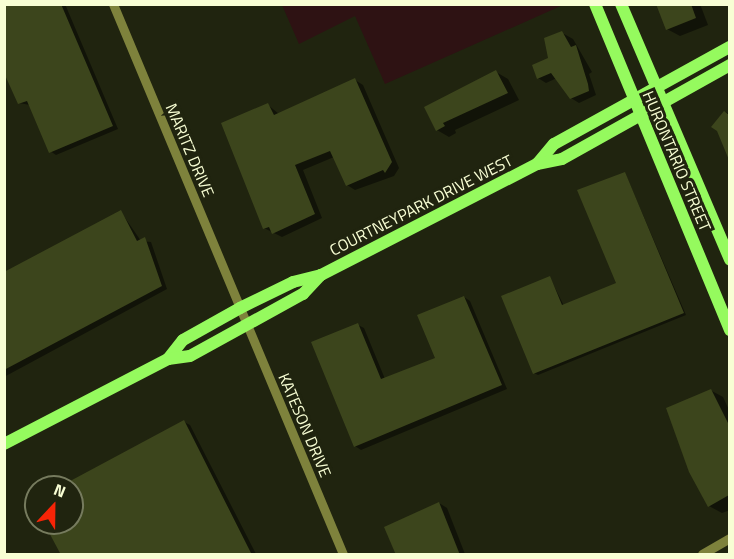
<!DOCTYPE html>
<style>
body{margin:0}
#map{position:relative;width:734px;height:559px;overflow:hidden;background:#20240f;font-family:"Titillium Web",sans-serif}
div>[style]{position:absolute}
.green>*{inset:0;background:#2e1213}
.shadow>*{inset:0;background:#0007}
.building>*{inset:0;background:#3c451c}
.minor>*{height:9px;margin:-4.5px;padding:0 4.5px;transform-origin:4.5px;border-radius:4.5px;background:#7e823c}
.major>*{height:12px;margin:-6px;padding:0 6px;transform-origin:6px;border-radius:6px;background:#95fa5e}
span{translate:-50% -50%;white-space:nowrap;text-align:center;line-height:1.15;-webkit-text-stroke:6px #20240f;paint-order:stroke}
.street-label{font-size:16px;color:#f8fed4}
.frame{position:absolute;inset:0;border:6px solid #f8fed4;pointer-events:none}
.north{position:absolute;left:24px;top:475px;width:60px;height:60px;box-sizing:border-box;background:#20240f;border:2px solid #767b5e;border-radius:50%;rotate:22deg;font-size:16px;font-weight:700;line-height:24px;text-align:center;color:#f8fed4}
.north::after{content:'';display:block;margin:auto;width:21px;height:27px;background:#f72407;clip-path:polygon(50% 0,100% 100%,50% 72%,0 100%)}
</style>
<div id="map">
<div class="green">
<div style="clip-path:polygon(282px 5px,563px 5px,385px 84px,355px 16px,299px 44px)"></div>
</div>
<div class="shadow">
<div style="clip-path:polygon(4px 4px,65px 4px,118px 129px,56px 155px,50px 151px,30px 105px,19px 103px)"></div>
<div style="clip-path:polygon(657px 4px,700px 4px,708px 25px,680px 36px,667px 29px)"></div>
<div style="clip-path:polygon(564px 34px,573px 39px,592px 72px,589px 74px,596px 95px,579px 103px,571px 98px,557px 78px,546px 83px,538px 78px,550px 59px,546px 39px)"></div>
<div style="clip-path:polygon(496px 72px,508px 79px,519px 100px,455px 130px,456px 133px,449px 137px,437px 130px,426px 108px)"></div>
<div style="clip-path:polygon(355px 80px,363px 85px,399px 168px,394px 176px,355px 190px,347px 185px,334px 157px,303px 170px,322px 218px,282px 237px,264px 228px,268px 105px,279px 114px)"></div>
<div style="clip-path:polygon(725px 112px,730px 114px,728px 150px)"></div>
<div style="clip-path:polygon(625px 173px,686px 315px,538px 375px,534px 373px,550px 278px,564px 306px,618px 284px)"></div>
<div style="clip-path:polygon(121px 212px,141px 241px,151px 242px,167px 289px,4px 377px,4px 274px)"></div>
<div style="clip-path:polygon(464px 297px,470px 301px,507px 389px,361px 450px,355px 446px,358px 325px,364px 328px,385px 379px,437px 359px)"></div>
<div style="clip-path:polygon(710px 390px,723px 397px,730px 412px,730px 510px,722px 513px,709px 506px,690px 471px)"></div>
<div style="clip-path:polygon(184px 422px,190px 425px,256px 554px,63px 554px,46px 523px,72px 523px,72px 487px,63px 487px)"></div>
<div style="clip-path:polygon(439px 503px,447px 508px,465px 554px,397px 554px)"></div>
</div>
<div class="building">
<div style="clip-path:polygon(4px 4px,61px 4px,113px 126px,49px 153px,27px 101px,18px 104px,4px 73px)"></div>
<div style="clip-path:polygon(656px 4px,691px 4px,696px 18px,666px 30px)"></div>
<div style="clip-path:polygon(562px 31px,571px 47px,576px 45px,588px 84px,589px 91px,570px 99px,551px 73px,537px 79px,532px 65px,548px 58px,544px 38px)"></div>
<div style="clip-path:polygon(496px 70px,508px 93px,443px 123px,445px 126px,436px 131px,424px 107px)"></div>
<div style="clip-path:polygon(355px 78px,392px 162px,385px 173px,383px 170px,346px 186px,330px 151px,295px 165px,315px 214px,272px 234px,269px 227px,263px 229px,221px 123px,268px 103px,274px 115px)"></div>
<div style="clip-path:polygon(724px 111px,729px 115px,729px 160px,717px 131px,711px 127px)"></div>
<div style="clip-path:polygon(625px 172px,684px 313px,533px 374px,501px 296px,550px 276px,562px 305px,616px 283px,577px 190px)"></div>
<div style="clip-path:polygon(121px 210px,137px 241px,145px 237px,162px 286px,4px 370px,4px 272px)"></div>
<div style="clip-path:polygon(464px 296px,502px 385px,354px 447px,311px 342px,358px 323px,381px 379px,435px 358px,417px 315px)"></div>
<div style="clip-path:polygon(711px 389px,729px 425px,729px 495px,708px 507px,689px 472px,666px 408px)"></div>
<div style="clip-path:polygon(184px 420px,252px 555px,61px 555px,44px 523px,72px 523px,72px 487px,59px 487px)"></div>
<div style="clip-path:polygon(439px 502px,460px 555px,396px 555px,384px 527px)"></div>
</div>
<div class="minor">
<div style="left:113px;top:4px;width:596px;rotate:67.31deg"></div>
<div style="left:702px;top:554px;width:32px;rotate:-30deg"></div>
</div>
<div class="major">
<div style="left:595px;top:4px;width:353px;rotate:67.5deg"></div>
<div style="left:621px;top:4px;width:278px;rotate:66.9deg"></div>
<div style="left:537px;top:164px;width:26px;rotate:-50deg"></div>
<div style="left:554px;top:144px;width:201px;rotate:-28.9deg"></div>
<div style="left:168px;top:359px;width:24px;rotate:-52deg"></div>
<div style="left:183px;top:340px;width:65px;rotate:-29.3deg"></div>
<div style="left:240px;top:308px;width:59px;rotate:-26.1deg"></div>
<div style="left:293px;top:282px;width:29px;rotate:-14deg"></div>
<div style="left:321px;top:275px;width:243px;rotate:-27.2deg"></div>
<div style="left:537px;top:164px;width:25px;rotate:-11deg"></div>
<div style="left:562px;top:159px;width:193px;rotate:-29.2deg"></div>
<div style="left:4px;top:444px;width:185px;rotate:-27.4deg"></div>
<div style="left:168px;top:359px;width:22px;rotate:-8deg"></div>
<div style="left:190px;top:356px;width:129px;rotate:-28.8deg"></div>
<div style="left:303px;top:294px;width:26px;rotate:-47deg"></div>
</div>
<div class="street-label">
<span style="left:190px;top:150px;rotate:67deg">MARITZ DRIVE</span>
<span style="left:677px;top:161px;rotate:67deg">HURONTARIO STREET</span>
<span style="left:421px;top:205px;rotate:-27deg">COURTNEYPARK DRIVE WEST</span>
<span style="left:305px;top:425px;rotate:67deg">KATESON DRIVE</span>
</div>
<div class="frame"></div>
<div class="north">N</div>
</div>
